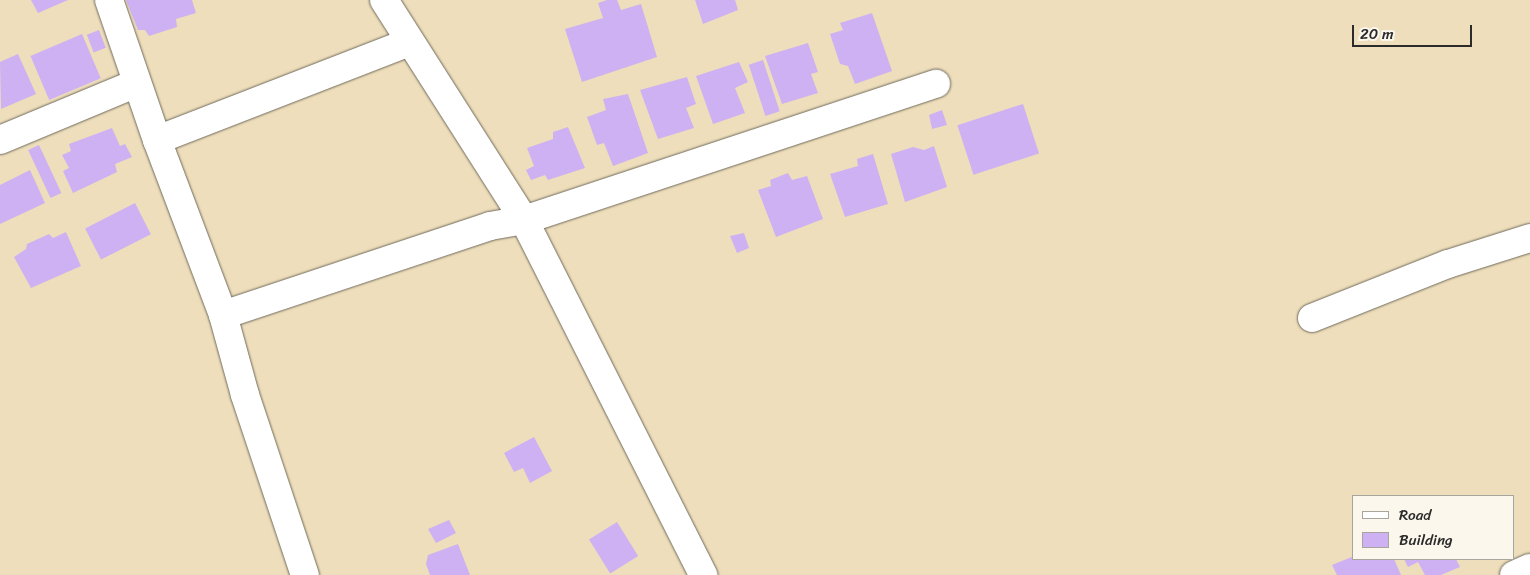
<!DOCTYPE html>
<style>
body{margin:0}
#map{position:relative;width:1530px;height:575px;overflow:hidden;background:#eedebb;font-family:Sriracha,sans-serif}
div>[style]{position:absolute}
.building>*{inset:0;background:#ceb1f2;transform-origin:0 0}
.roads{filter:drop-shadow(0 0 1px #6f6a5d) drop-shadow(0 0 1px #6f6a5d)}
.minor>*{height:28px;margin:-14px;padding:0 14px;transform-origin:14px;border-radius:14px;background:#fff}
span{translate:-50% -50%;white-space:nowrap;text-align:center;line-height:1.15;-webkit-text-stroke:4.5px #fbf7ec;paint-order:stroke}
.legend{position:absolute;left:1352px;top:495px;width:162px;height:65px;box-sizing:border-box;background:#fbf7ec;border:1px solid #a8a59f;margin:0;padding:6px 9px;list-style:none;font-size:15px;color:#2b2b2b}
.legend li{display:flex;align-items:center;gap:10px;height:25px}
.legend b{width:25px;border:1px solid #a8a59f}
.scale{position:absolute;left:1352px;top:25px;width:120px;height:22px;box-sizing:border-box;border:2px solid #2b2b2b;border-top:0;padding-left:6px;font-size:15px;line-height:18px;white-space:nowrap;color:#2b2b2b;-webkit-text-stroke:4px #fbf7ec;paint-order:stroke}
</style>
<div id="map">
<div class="building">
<div style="clip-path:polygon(31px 0,68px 0,38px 13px)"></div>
<div style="clip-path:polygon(126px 0,192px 0,196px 13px,176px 19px,177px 27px,149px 36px,145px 30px,138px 30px)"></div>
<div style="clip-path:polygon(607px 0,617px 0,621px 10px,641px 4px,657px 57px,582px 82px,565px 29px,603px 18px,598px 3px)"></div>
<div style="clip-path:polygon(695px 0,735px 0,738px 10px,703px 24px)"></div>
<div style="clip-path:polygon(872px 13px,892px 71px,855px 84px,848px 66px,840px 64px,830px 34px,843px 30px,840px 23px)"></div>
<div style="left:99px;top:30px;width:19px;height:13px;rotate:69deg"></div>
<div style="left:82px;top:34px;width:48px;height:56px;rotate:67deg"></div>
<div style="clip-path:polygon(808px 43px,818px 72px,811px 74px,818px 93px,782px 104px,765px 56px)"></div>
<div style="clip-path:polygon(18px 54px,36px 94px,1px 109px,0 62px)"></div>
<div style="left:763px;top:60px;width:54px;height:15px;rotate:72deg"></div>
<div style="clip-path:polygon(739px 62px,748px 82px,735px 88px,745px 113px,713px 124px,696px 76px)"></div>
<div style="clip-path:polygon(687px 77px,696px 104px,686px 108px,694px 128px,658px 139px,640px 90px)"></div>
<div style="clip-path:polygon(628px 94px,648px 153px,613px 166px,604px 143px,597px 145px,587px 117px,606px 110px,603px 99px)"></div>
<div style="left:1023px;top:104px;width:52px;height:69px;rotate:72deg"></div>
<div style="clip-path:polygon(942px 110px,947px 125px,932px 129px,929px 115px)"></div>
<div style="clip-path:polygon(568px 127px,585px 168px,548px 180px,545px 175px,531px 180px,526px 170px,534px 166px,527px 148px,553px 139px,553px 132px)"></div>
<div style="clip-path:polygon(112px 128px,120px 146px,125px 144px,132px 157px,115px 164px,117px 172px,73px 193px,63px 171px,69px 168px,62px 155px,71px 151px,69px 144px)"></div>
<div style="left:39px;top:145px;width:53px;height:12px;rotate:65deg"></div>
<div style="clip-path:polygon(934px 146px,947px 187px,905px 202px,891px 154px,913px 147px,924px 150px)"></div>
<div style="clip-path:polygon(873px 154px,888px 204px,845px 217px,830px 174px,858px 166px,857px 159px)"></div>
<div style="clip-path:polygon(30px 170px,45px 203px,0 224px,0 185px)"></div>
<div style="clip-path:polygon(788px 173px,792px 180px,807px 176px,823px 219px,776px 237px,758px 190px,771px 186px,770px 180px)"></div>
<div style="left:135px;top:203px;width:35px;height:56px;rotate:63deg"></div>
<div style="clip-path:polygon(66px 232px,81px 266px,31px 288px,14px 257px,26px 249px,27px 244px,49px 234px,53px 238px)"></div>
<div style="clip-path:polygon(744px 233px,749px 248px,737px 253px,730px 236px)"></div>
<div style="clip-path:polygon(534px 437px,552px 471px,530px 483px,523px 468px,514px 472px,504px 453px)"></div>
<div style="clip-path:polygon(449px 520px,456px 533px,436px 543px,428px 529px)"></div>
<div style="left:617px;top:522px;width:40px;height:33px;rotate:58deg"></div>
<div style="clip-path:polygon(458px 544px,470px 575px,430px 575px,426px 564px,428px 555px)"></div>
<div style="clip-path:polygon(1354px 556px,1354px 559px,1394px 559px,1401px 575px,1337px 575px,1332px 565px)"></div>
<div style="clip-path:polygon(1404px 559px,1456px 559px,1460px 567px,1441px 575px,1425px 575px,1418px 562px,1408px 567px)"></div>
</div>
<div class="roads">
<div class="minor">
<div style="left:109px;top:0;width:148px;rotate:71.1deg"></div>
<div style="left:157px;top:140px;width:187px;rotate:69.3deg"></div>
<div style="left:223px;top:315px;width:83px;rotate:74.6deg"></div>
<div style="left:245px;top:395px;width:190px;rotate:71.6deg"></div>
<div style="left:384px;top:0;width:261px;rotate:57.5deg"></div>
<div style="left:524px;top:220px;width:398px;rotate:63.2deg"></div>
<div style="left:0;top:140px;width:148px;rotate:-22.6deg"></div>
<div style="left:157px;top:140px;width:271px;rotate:-21.2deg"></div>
<div style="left:223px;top:315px;width:281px;rotate:-18.4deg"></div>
<div style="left:490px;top:226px;width:35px;rotate:-10deg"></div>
<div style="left:524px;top:220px;width:434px;rotate:-18.3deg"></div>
<div style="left:1312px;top:318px;width:146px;rotate:-21.7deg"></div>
<div style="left:1448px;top:264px;width:86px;rotate:-17.6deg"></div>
<div style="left:1514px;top:575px;width:17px;rotate:-24deg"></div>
</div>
</div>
<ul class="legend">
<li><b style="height:6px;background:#fff"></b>Road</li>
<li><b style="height:14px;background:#ceb1f2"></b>Building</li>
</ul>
<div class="scale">20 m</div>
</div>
